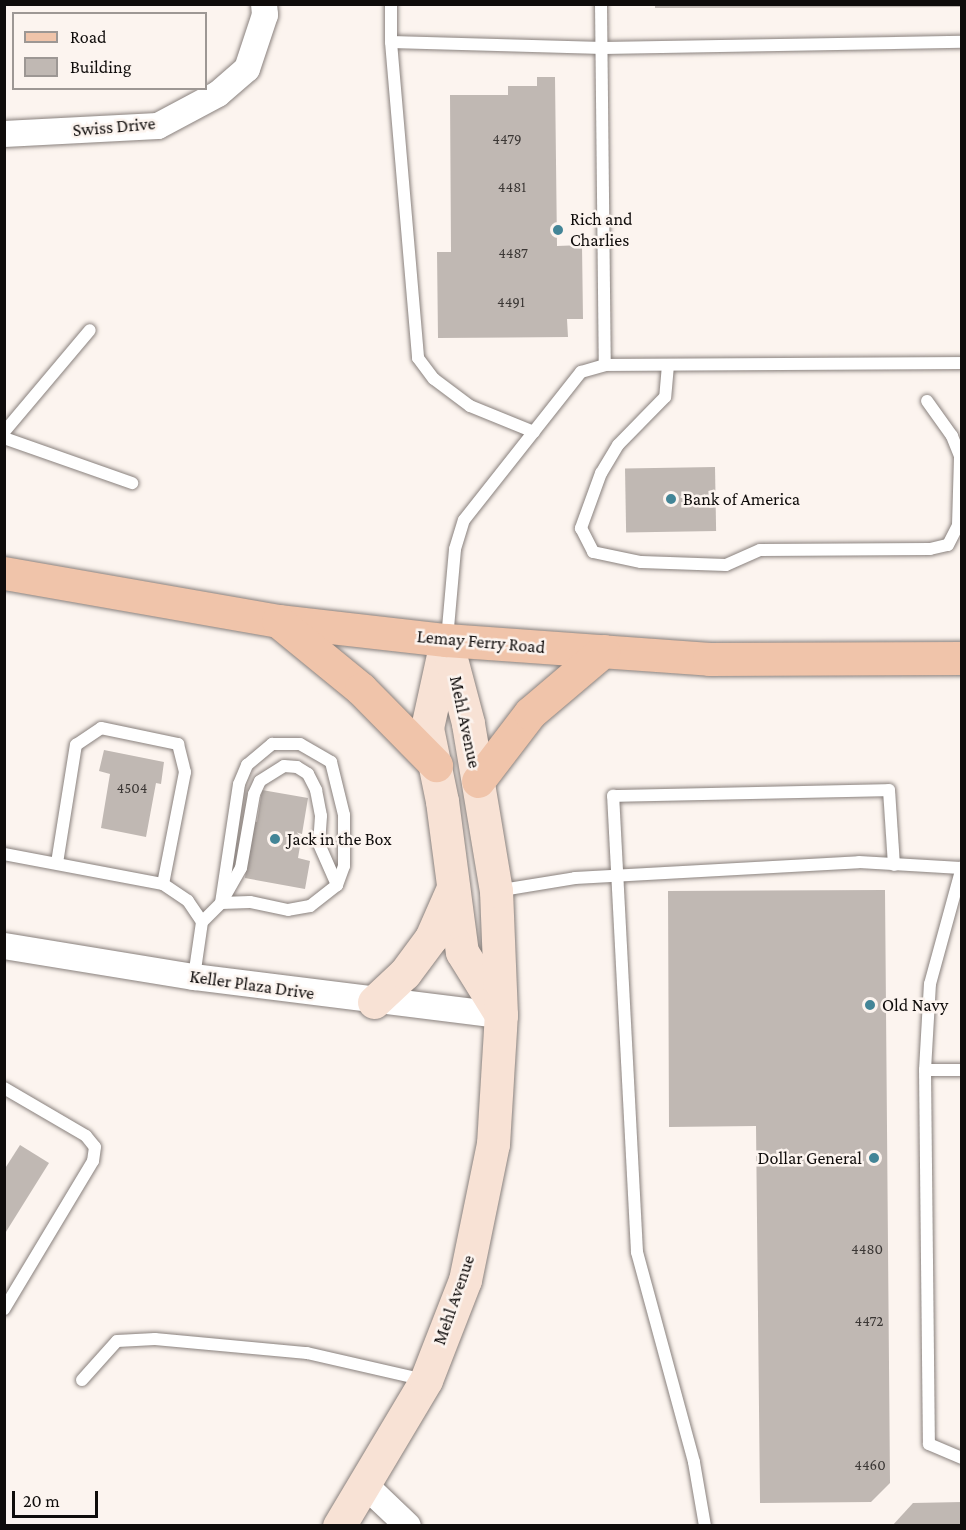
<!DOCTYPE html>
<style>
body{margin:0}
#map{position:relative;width:966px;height:1530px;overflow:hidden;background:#fcf4ef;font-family:"Crimson Pro",serif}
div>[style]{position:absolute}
.building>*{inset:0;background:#c0b8b3;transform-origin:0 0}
.roads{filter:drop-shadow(0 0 2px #89817d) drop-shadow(0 0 2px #89817d)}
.lane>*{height:12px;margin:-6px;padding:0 6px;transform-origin:6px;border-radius:6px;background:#fff}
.street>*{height:26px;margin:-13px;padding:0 13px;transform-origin:13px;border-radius:13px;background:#fff}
.secondary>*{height:33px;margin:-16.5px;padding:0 16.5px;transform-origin:16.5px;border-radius:16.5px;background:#f8e2d5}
.primary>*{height:33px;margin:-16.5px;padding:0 16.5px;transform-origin:16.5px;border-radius:16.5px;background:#f0c4aa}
.dots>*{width:16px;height:16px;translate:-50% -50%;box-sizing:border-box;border:3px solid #fcf4ef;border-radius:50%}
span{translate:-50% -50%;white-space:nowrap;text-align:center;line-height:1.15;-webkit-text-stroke:5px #fcf4ef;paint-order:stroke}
.number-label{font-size:15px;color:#3b3735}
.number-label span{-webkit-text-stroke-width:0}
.street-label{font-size:18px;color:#0f0c0b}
.poi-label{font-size:18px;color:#0f0c0b}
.left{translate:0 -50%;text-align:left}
.right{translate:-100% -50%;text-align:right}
.frame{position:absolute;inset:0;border:6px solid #0f0c0b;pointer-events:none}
.legend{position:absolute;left:12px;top:12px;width:195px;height:78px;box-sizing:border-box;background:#fcf4ef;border:2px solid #9d9794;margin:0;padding:8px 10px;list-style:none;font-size:18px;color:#0f0c0b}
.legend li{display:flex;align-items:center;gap:12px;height:30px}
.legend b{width:30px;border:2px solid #9d9794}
.scale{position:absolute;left:12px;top:1491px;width:86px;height:27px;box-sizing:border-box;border:3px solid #0f0c0b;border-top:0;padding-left:8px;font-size:18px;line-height:21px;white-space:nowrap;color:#0f0c0b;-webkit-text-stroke:4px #fcf4ef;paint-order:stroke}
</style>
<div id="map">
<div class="building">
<div style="clip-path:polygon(655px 4px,962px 4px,962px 7px,655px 8px)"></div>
<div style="clip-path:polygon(537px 77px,555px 77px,557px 246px,582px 245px,583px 319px,567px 319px,568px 337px,438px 338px,437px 252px,451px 252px,450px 95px,508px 95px,508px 86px,537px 86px)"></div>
<div style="left:715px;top:467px;width:64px;height:90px;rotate:89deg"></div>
<div style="clip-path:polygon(104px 750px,164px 762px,161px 784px,156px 783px,146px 837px,101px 828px,110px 774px,99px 771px)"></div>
<div style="clip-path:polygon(262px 790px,308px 798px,298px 858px,310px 861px,305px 889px,245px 878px,251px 821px,257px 822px)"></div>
<div style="clip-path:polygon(885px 890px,890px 1483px,871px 1502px,760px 1503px,756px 1126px,669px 1127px,668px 891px)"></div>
<div style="clip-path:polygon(20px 1145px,49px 1163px,4px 1235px,4px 1170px)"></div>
<div style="clip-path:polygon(962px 1502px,962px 1526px,892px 1526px,913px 1503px)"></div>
</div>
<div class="roads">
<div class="lane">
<div style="left:391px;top:4px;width:38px;rotate:90deg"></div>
<div style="left:391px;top:42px;width:317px;rotate:85.1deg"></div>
<div style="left:418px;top:358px;width:26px;rotate:53deg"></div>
<div style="left:434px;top:379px;width:45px;rotate:36.9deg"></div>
<div style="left:470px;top:406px;width:69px;rotate:22.1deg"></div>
<div style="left:601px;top:4px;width:361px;rotate:89.4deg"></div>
<div style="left:391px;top:42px;width:212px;rotate:1.6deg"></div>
<div style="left:603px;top:48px;width:359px;rotate:-1deg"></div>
<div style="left:668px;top:365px;width:32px;rotate:95deg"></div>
<div style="left:665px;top:397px;width:67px;rotate:134.4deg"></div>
<div style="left:618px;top:445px;width:33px;rotate:121deg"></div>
<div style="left:601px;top:473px;width:59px;rotate:110deg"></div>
<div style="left:581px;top:528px;width:27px;rotate:63deg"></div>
<div style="left:593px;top:552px;width:49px;rotate:11.8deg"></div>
<div style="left:641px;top:562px;width:85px;rotate:2deg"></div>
<div style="left:726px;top:565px;width:37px;rotate:-24deg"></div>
<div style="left:760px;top:550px;width:170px;rotate:-0.3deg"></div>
<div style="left:930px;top:549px;width:18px;rotate:-13deg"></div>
<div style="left:948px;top:545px;width:22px;rotate:-63deg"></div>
<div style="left:958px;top:525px;width:69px;rotate:-88.3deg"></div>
<div style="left:960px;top:456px;width:22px;rotate:-112deg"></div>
<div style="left:952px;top:436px;width:43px;rotate:-125.5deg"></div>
<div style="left:4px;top:432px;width:133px;rotate:-49.9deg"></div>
<div style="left:4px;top:438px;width:136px;rotate:19.4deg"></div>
<div style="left:447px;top:639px;width:90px;rotate:-84.9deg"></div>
<div style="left:455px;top:549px;width:30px;rotate:-73deg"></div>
<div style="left:464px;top:520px;width:189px;rotate:-51.7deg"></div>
<div style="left:581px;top:372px;width:25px;rotate:-16deg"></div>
<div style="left:605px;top:365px;width:357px;rotate:-0.3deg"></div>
<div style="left:272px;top:744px;width:28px"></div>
<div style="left:300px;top:744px;width:36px;rotate:30deg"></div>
<div style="left:331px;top:762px;width:55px;rotate:76.2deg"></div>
<div style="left:344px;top:815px;width:51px;rotate:90deg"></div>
<div style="left:344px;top:866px;width:20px;rotate:110deg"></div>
<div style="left:337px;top:885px;width:34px;rotate:142deg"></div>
<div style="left:310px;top:906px;width:22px;rotate:170deg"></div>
<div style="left:288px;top:910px;width:39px;rotate:-168deg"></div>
<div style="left:250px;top:902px;width:29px;rotate:178deg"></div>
<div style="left:221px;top:903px;width:120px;rotate:-81.4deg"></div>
<div style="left:239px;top:784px;width:21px;rotate:-67deg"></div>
<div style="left:247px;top:765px;width:33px;rotate:-40deg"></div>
<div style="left:4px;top:854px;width:162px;rotate:10.7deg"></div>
<div style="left:163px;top:884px;width:30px;rotate:34deg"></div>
<div style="left:188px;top:901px;width:25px;rotate:56deg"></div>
<div style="left:202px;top:922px;width:56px;rotate:98.3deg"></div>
<div style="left:57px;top:863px;width:120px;rotate:-80.9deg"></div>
<div style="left:76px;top:745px;width:30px;rotate:-34deg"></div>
<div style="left:101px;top:728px;width:79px;rotate:11.7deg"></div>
<div style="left:178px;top:744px;width:29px;rotate:76deg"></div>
<div style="left:185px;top:772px;width:114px;rotate:101.1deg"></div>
<div style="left:496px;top:891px;width:80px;rotate:-9.3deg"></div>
<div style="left:575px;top:878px;width:284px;rotate:-3.2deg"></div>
<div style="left:859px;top:862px;width:102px;rotate:3.4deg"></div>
<div style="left:202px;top:922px;width:27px;rotate:-45deg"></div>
<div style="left:221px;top:903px;width:40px;rotate:-60.3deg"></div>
<div style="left:241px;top:868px;width:75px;rotate:-80deg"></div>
<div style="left:254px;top:794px;width:14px;rotate:-65deg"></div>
<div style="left:260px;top:781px;width:28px;rotate:-32deg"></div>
<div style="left:284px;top:766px;width:13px;rotate:4deg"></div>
<div style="left:297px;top:767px;width:13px;rotate:32deg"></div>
<div style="left:308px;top:774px;width:18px;rotate:63deg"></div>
<div style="left:316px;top:790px;width:26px;rotate:79deg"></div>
<div style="left:321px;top:816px;width:28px;rotate:94deg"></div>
<div style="left:319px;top:844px;width:45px;rotate:66.3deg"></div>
<div style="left:925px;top:1070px;width:86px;rotate:-86.7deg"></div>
<div style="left:930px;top:984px;width:121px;rotate:-74.7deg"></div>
<div style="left:962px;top:1070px;width:37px;rotate:180deg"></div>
<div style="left:925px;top:1070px;width:374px;rotate:89.4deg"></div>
<div style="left:929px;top:1444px;width:36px;rotate:23deg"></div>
<div style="left:4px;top:1088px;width:95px;rotate:30.3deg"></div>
<div style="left:86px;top:1136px;width:14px;rotate:51deg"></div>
<div style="left:95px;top:1147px;width:14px;rotate:98deg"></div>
<div style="left:93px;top:1161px;width:173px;rotate:121deg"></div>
<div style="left:82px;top:1380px;width:52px;rotate:-48.1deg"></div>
<div style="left:117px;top:1341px;width:38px;rotate:-3deg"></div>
<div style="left:155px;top:1339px;width:153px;rotate:5.3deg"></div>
<div style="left:307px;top:1353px;width:121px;rotate:12.9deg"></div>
<div style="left:705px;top:1526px;width:65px;rotate:-99.8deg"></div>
<div style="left:694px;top:1462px;width:218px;rotate:-105.2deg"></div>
<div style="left:637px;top:1252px;width:457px;rotate:-93deg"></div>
<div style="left:613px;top:796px;width:276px;rotate:-1.2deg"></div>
<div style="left:889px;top:790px;width:75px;rotate:86.2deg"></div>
</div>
<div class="street">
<div style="left:4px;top:134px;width:154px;rotate:-3deg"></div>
<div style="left:158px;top:126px;width:68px;rotate:-28.1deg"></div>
<div style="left:218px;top:94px;width:38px;rotate:-41deg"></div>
<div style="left:247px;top:69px;width:57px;rotate:-71.6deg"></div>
<div style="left:265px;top:15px;width:11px;rotate:-95deg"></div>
<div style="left:4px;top:946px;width:193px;rotate:9.3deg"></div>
<div style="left:194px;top:977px;width:309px;rotate:7.1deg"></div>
<div style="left:365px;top:1485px;width:59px;rotate:43.6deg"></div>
</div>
<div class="secondary">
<div style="left:445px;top:646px;width:84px;rotate:102.4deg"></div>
<div style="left:427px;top:728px;width:75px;rotate:78.4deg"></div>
<div style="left:442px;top:801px;width:152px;rotate:82.5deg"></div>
<div style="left:462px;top:952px;width:74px;rotate:58.2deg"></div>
<div style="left:374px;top:1002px;width:42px;rotate:-43.1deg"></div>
<div style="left:405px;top:973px;width:44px;rotate:-53.4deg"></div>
<div style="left:431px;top:938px;width:55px;rotate:-66.3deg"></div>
<div style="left:339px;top:1526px;width:170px;rotate:-59.2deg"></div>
<div style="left:426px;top:1380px;width:107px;rotate:-68.7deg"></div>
<div style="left:465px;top:1280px;width:139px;rotate:-78.4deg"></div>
<div style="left:493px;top:1144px;width:129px;rotate:-86.5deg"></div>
<div style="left:501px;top:1015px;width:124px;rotate:-92.3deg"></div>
<div style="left:496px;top:891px;width:170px;rotate:-99.5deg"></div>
<div style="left:468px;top:723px;width:86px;rotate:-104.8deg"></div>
</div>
<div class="primary">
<div style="left:4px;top:573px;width:278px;rotate:9.9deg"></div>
<div style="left:278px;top:621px;width:169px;rotate:6.5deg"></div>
<div style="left:446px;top:640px;width:264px;rotate:4.1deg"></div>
<div style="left:709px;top:659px;width:253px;rotate:-0.2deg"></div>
<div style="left:278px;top:621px;width:107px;rotate:39.3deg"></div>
<div style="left:361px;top:689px;width:107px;rotate:45.4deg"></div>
<div style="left:478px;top:781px;width:86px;rotate:-52.6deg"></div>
<div style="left:530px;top:713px;width:96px;rotate:-40.3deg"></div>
</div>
</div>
<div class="dots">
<div style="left:558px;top:230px;background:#438597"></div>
<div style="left:671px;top:499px;background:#438597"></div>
<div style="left:275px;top:839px;background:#438597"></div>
<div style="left:870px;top:1005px;background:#438597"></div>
<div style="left:874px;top:1158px;background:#438597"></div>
</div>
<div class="number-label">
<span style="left:507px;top:140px">4479</span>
<span style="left:512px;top:188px">4481</span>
<span style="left:513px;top:254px">4487</span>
<span style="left:511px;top:303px">4491</span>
<span style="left:132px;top:789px">4504</span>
<span style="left:867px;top:1250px">4480</span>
<span style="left:869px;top:1322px">4472</span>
<span style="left:870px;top:1466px">4460</span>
</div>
<div class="street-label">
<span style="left:114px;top:127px;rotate:-5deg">Swiss Drive</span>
<span style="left:481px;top:642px;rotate:5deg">Lemay Ferry Road</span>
<span style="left:465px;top:722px;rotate:78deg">Mehl Avenue</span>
<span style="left:252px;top:985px;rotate:8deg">Keller Plaza Drive</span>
<span style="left:454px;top:1300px;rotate:-71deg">Mehl Avenue</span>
</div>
<div class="poi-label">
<span class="left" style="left:570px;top:230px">Rich and<br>Charlies</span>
<span class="left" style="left:683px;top:499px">Bank of America</span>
<span class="left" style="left:287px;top:839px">Jack in the Box</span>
<span class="left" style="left:882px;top:1005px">Old Navy</span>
<span class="right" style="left:862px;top:1158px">Dollar General</span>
</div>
<div class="frame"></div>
<ul class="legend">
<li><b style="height:8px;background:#f0c4aa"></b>Road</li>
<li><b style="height:16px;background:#c0b8b3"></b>Building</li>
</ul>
<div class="scale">20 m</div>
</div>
